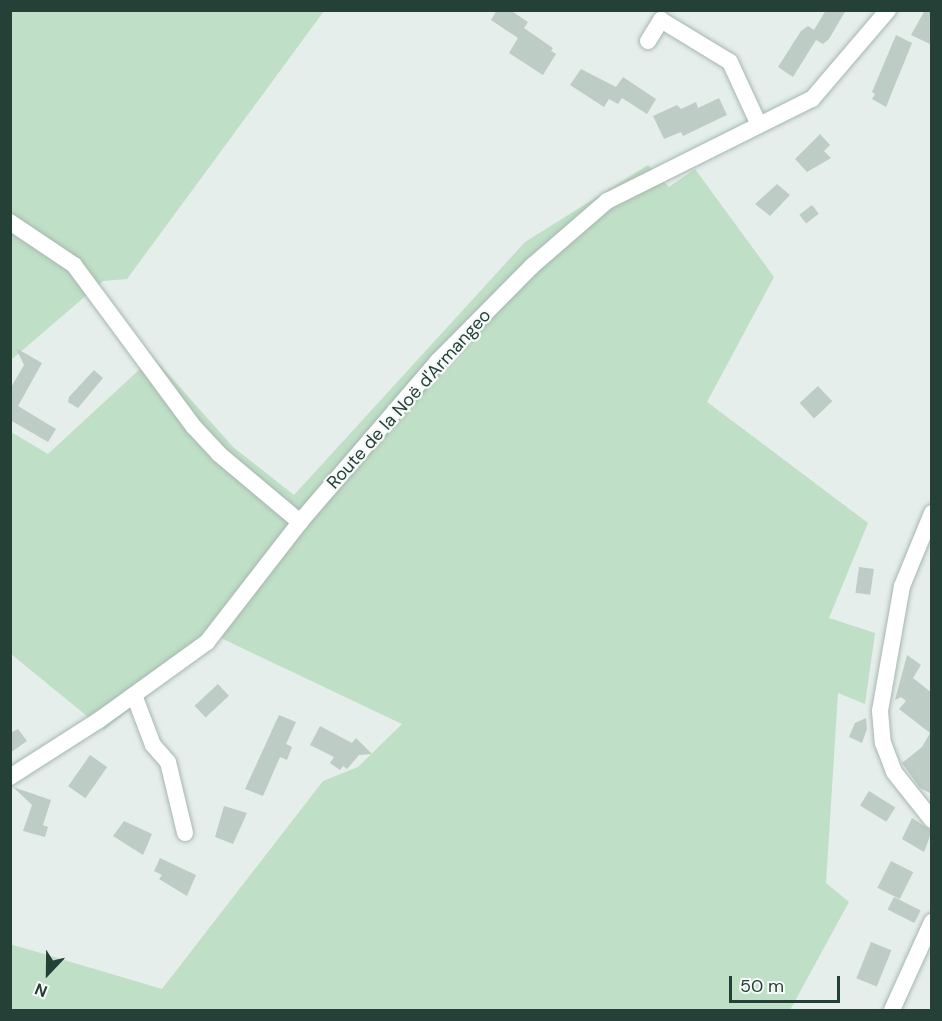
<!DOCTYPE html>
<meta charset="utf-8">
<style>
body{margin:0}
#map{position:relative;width:942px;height:1021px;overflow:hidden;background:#e5eeea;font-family:"DM Sans",sans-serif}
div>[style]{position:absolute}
.green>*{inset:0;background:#bfdfc6}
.building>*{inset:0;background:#bdccc5;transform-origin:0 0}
.roads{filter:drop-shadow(0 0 2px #a7b6b1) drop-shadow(0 0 2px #a7b6b1)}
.minor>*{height:16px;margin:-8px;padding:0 8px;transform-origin:8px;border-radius:8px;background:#fff}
span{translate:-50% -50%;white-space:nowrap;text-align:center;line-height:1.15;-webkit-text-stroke:4.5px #f6faf8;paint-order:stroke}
.street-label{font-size:18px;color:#244037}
.frame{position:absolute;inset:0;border:12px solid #244037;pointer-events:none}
.north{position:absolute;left:18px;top:943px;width:60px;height:60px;-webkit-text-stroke:4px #f6faf8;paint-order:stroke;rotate:202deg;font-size:16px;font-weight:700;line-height:24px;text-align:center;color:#244037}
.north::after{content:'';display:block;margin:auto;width:21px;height:27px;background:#244037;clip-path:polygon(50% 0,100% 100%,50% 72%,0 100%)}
.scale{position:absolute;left:729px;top:976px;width:111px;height:27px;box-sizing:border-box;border:3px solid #244037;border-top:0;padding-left:8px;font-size:18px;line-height:21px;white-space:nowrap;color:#244037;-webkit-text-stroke:4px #f6faf8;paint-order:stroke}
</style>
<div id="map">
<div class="green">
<div style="clip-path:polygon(11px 11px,324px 11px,127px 279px,103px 281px,11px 360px)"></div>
<div style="clip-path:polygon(648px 165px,669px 187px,695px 169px,774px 277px,707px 402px,868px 523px,829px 618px,875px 633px,865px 704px,838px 693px,826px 883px,849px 902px,790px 1010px,11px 1010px,10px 944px,162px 989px,323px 781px,358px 767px,402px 724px,221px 638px,104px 730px,11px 654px,11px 432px,48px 454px,153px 357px,233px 447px,294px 495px,525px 242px)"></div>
</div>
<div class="building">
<div style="clip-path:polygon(497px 10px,510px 10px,528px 22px,524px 28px,553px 48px,551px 51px,556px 54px,543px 75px,509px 53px,518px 38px,491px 20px)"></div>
<div style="clip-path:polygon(826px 10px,846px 10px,829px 39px,823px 44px,816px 40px,793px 77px,778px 67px,801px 31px,808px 26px,814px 30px)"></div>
<div style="clip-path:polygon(925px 10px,932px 10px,932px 45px,911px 35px)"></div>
<div style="clip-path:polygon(896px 35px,912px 43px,886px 107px,872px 99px,875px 94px,872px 92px)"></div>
<div style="clip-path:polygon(581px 69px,616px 87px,623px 77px,656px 99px,647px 114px,622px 98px,618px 104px,609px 99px,604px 107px,570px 85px)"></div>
<div style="clip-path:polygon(719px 98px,727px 115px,683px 136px,681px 132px,664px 139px,653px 116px,677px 105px,681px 109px,696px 102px,698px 108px)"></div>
<div style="clip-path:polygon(820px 134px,830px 145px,824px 151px,831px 158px,807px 172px,795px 159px)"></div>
<div style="clip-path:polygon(777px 184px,790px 195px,770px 216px,755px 204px)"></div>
<div style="left:812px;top:205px;width:11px;height:16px;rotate:52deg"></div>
<div style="clip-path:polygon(16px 348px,42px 363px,18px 406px,56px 429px,48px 442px,10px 420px,10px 389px,24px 365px)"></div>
<div style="clip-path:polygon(94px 370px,103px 378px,78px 408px,68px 402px,69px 397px)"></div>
<div style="left:818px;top:386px;width:21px;height:25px;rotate:47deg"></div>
<div style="left:859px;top:567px;width:15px;height:26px;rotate:8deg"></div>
<div style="clip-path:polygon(907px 655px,921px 665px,913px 678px,932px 693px,932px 794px,920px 788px,902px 763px,922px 747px,930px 733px,899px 709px,906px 701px,901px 697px,895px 700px)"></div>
<div style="left:218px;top:684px;width:16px;height:32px;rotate:47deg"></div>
<div style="clip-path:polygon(279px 715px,296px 722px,286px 744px,292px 747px,287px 760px,280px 757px,263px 796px,245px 789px)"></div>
<div style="clip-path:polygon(866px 718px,867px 729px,862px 743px,849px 737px,855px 723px)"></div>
<div style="clip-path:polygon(320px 726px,352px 743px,356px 738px,372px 754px,359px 755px,347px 769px,343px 766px,340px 770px,330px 763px,334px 757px,310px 745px)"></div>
<div style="clip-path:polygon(18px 729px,27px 741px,10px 753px,10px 733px)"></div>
<div style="left:90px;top:755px;width:21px;height:38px;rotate:35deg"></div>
<div style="clip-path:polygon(13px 787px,51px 800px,43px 825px,48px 827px,45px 837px,23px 831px,32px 805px)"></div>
<div style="left:869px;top:791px;width:31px;height:17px;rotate:32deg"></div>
<div style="clip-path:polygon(224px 806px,247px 813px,233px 844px,215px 837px)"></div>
<div style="clip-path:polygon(912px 818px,932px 831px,924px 852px,902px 839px)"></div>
<div style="clip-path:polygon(124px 821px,152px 834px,143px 855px,113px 836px)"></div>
<div style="clip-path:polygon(160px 858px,196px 875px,187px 896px,159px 879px,162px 875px,154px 871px)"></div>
<div style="left:891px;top:861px;width:25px;height:30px;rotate:27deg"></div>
<div style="left:894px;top:897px;width:30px;height:14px;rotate:27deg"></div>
<div style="left:871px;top:942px;width:22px;height:39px;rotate:22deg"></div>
</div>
<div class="roads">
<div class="minor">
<div style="left:648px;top:41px;width:25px;rotate:-58deg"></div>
<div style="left:661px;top:20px;width:81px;rotate:31.3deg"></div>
<div style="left:730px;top:62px;width:69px;rotate:65.3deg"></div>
<div style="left:10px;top:222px;width:77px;rotate:33.9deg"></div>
<div style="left:74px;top:265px;width:202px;rotate:53.5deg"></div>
<div style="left:194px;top:427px;width:37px;rotate:47deg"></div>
<div style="left:219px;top:454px;width:106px;rotate:40deg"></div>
<div style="left:932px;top:513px;width:79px;rotate:112.3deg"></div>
<div style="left:902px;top:586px;width:127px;rotate:100deg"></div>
<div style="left:880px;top:711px;width:32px;rotate:85deg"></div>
<div style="left:883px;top:743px;width:31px;rotate:69deg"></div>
<div style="left:894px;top:772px;width:61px;rotate:51.6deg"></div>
<div style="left:134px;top:695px;width:53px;rotate:69.2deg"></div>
<div style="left:153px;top:745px;width:23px;rotate:49deg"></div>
<div style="left:168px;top:762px;width:73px;rotate:76.5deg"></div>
<div style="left:10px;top:777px;width:106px;rotate:-32.6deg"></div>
<div style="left:99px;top:720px;width:133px;rotate:-35.8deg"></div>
<div style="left:207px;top:642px;width:152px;rotate:-52.2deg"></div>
<div style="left:300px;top:522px;width:212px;rotate:-49.4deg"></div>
<div style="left:438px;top:361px;width:134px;rotate:-45.3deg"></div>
<div style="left:532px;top:266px;width:99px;rotate:-40.9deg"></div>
<div style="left:607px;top:201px;width:229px;rotate:-26.5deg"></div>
<div style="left:812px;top:99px;width:117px;rotate:-49.5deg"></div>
<div style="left:892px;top:1010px;width:97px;rotate:-65.6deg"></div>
</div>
</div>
<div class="street-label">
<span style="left:409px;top:399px;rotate:-48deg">Route de la Noë d'Armangeo</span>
</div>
<div class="frame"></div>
<div class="north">N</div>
<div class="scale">50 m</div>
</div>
